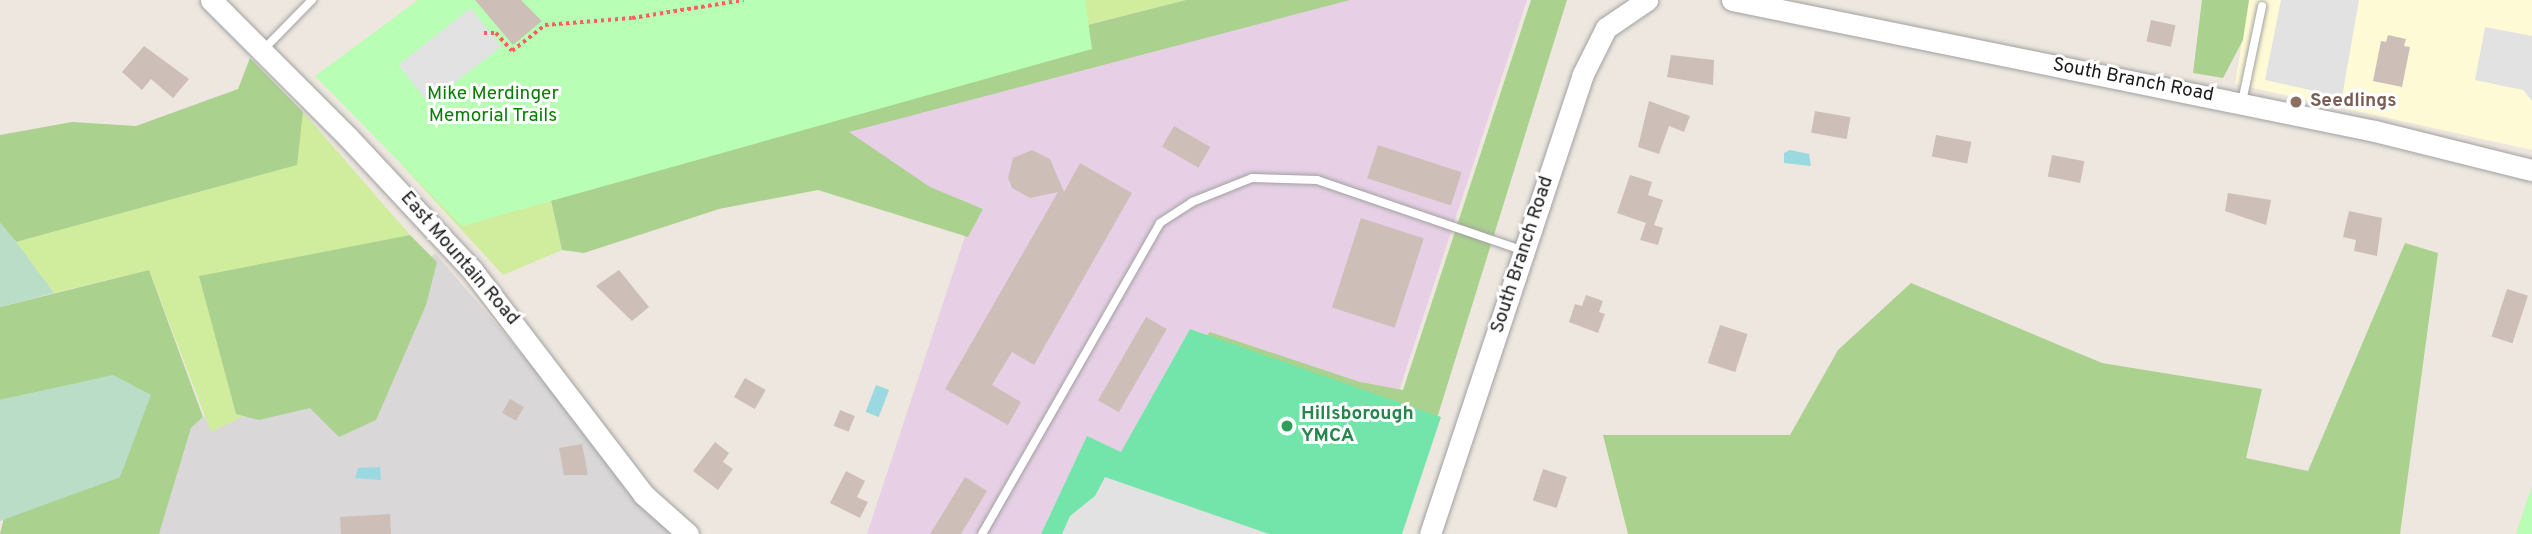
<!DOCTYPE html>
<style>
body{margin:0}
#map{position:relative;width:2532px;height:534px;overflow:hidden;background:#ede7df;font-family:Overpass,sans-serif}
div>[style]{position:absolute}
.residential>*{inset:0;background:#d9d7d7}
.industrial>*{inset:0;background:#e7d0e6}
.education>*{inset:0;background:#fffad6}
.grass>*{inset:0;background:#d0ed9e}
.forest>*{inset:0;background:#abd18f}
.wetland>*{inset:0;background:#baddc8}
.park>*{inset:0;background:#b9feb5}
.pitch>*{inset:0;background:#74e5aa}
.parking>*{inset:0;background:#e2e2e2;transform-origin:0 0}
.water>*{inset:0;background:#9ad9e0;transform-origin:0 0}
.building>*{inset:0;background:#cdbeb8;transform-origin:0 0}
.path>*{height:3.5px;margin-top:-1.75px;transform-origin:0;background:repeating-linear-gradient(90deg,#ff5e63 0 3.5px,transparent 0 7px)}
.roads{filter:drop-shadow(0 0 2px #a1a1a1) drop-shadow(0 0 2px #a1a1a1)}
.service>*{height:8px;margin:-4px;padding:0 4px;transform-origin:4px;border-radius:4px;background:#fff}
.tertiary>*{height:21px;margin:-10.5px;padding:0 10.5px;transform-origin:10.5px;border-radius:10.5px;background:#fff}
.dots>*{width:19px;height:19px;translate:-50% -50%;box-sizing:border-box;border:4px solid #fff;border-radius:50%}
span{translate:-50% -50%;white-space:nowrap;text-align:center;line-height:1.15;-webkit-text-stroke:6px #fff;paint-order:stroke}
.street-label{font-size:19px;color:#1a1a1a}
.park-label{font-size:19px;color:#087f02}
.education-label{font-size:19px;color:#785e54;font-weight:700}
.left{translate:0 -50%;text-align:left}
.leisure-label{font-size:19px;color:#27864d;font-weight:700}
</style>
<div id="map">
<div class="residential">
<div style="clip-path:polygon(435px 253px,676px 534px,159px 534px,191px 428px,203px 417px,314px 387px)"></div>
</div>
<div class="industrial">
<div style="clip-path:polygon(1345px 0,1527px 0,1396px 400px,1190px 329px,1121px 453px,1087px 437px,1041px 534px,867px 534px,972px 215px,839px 130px)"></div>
</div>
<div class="education">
<div style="clip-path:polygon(2249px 0,2532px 0,2532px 150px,2235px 84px)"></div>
</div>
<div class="grass">
<div style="clip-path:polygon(1046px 0,1186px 0,543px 164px,562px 250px,503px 275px,391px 153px)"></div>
<div style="clip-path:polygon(303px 112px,410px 235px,200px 276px,236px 414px,244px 416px,211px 432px,149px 270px,54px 293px,16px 242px,296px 165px)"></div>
</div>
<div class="forest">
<div style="clip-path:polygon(1186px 0,1350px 0,849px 132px,930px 187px,983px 209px,968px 237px,818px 190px,719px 209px,584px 253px,562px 250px,543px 164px)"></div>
<div style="clip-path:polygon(1531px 0,1567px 0,1401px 534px,1192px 353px,1210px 332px,1360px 382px,1403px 390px)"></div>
<div style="clip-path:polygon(2202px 0,2249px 0,2243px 40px,2223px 78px,2193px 73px)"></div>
<div style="clip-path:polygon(250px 58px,303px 112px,297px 165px,16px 242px,0 223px,0 135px,72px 122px,136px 126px,238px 89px)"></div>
<div style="clip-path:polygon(410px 235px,437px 262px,426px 305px,376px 420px,339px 437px,310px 408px,259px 420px,236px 414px,199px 276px)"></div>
<div style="clip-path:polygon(2405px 243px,2438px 253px,2400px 534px,1628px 534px,1603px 435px,1790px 435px,1838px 350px,1911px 283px,2102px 363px,2262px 389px,2246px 458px,2308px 471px)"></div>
<div style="clip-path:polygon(149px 270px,203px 417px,191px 428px,159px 534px,0 534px,4px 518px,120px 477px,113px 376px,0 400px,0 307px)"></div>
</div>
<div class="wetland">
<div style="clip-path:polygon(0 223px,20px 247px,54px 293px,0 307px)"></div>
<div style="clip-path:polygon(113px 375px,151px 395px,120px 477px,0 521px,0 400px)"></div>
</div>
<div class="park">
<div style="clip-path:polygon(418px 0,1085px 0,1092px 49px,462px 226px,315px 76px)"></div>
<div style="clip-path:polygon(2532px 486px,2532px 534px,2516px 534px)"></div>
</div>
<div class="pitch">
<div style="clip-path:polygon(1190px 329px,1441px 417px,1402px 534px,1041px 534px,1087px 436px,1121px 452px)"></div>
</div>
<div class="parking">
<div style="clip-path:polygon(2281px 0,2359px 0,2342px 97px,2265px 80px)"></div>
<div style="left:471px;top:8px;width:49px;height:92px;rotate:52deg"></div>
<div style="clip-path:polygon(2485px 27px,2532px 36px,2532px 101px,2523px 90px,2475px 80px)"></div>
<div style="clip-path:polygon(1105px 477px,1269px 534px,1062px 534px,1070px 516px,1095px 496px)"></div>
</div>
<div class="water">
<div style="clip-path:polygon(1790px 150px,1809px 154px,1811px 166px,1784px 163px,1784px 153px)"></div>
<div style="left:876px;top:385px;width:14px;height:29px;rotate:21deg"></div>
<div style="clip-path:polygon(380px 467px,381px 480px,355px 478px,358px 468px)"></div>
</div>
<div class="building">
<div style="clip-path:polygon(475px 0,521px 0,542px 21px,513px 45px)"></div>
<div style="left:2151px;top:20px;width:25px;height:22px;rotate:12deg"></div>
<div style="clip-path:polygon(2388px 35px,2406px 39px,2404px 46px,2410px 47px,2402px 87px,2373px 81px,2381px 41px,2386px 42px)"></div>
<div style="clip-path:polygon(144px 46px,189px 79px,173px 98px,151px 79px,142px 90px,122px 72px)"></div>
<div style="clip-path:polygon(1671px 55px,1714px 60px,1713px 85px,1667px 77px)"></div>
<div style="clip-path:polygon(1649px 101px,1690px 116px,1684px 132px,1669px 126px,1659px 154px,1638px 147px)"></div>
<div style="left:1815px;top:111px;width:36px;height:22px;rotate:10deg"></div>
<div style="left:1174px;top:126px;width:42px;height:24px;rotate:30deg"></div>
<div style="left:1936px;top:135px;width:36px;height:22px;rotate:11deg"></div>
<div style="left:1378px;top:145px;width:88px;height:35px;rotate:18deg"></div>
<div style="clip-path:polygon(1032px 150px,1050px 159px,1064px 192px,1080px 163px,1132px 193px,1034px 365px,1012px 352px,992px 385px,1021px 402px,1008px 425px,945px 389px,1058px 192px,1030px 198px,1012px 188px,1008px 178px,1013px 158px)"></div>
<div style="left:2052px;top:155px;width:33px;height:22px;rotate:11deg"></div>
<div style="clip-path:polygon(1630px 175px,1652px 182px,1648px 195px,1663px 200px,1654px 225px,1663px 228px,1658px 245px,1640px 240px,1646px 223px,1617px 213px)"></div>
<div style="clip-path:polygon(2228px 193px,2271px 200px,2266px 225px,2225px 211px)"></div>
<div style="clip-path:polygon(2349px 211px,2382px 218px,2377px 256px,2354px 251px,2356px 240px,2343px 237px)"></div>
<div style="left:1361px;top:218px;width:66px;height:94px;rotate:18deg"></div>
<div style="clip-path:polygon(619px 270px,649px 307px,632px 321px,596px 286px)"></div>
<div style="left:2507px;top:289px;width:22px;height:50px;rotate:18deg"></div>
<div style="clip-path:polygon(1586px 295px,1603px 301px,1599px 312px,1605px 314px,1598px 333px,1569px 322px,1575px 304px,1582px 306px)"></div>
<div style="left:1146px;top:317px;width:24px;height:96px;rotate:30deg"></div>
<div style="left:1720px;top:325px;width:29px;height:40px;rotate:18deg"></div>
<div style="left:745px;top:378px;width:24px;height:22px;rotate:30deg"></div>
<div style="left:510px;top:399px;width:16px;height:16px;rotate:30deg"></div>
<div style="left:840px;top:410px;width:16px;height:17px;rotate:22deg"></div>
<div style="clip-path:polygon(715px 442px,729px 453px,723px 462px,733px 469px,718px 490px,693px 471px)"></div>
<div style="clip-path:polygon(582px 444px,588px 475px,564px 475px,559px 448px)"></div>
<div style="left:1543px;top:469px;width:25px;height:33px;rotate:18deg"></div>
<div style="clip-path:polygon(846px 471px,865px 481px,857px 497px,868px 502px,860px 518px,830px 503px)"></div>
<div style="clip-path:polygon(965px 477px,987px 491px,961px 534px,930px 534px)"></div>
<div style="clip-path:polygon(390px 514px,391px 534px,341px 534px,340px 517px)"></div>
</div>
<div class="path">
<div style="left:484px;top:33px;width:12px"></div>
<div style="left:496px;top:33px;width:24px;rotate:48deg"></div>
<div style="left:512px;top:51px;width:42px;rotate:-38.2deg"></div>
<div style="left:545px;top:25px;width:87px;rotate:-4.6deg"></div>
<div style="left:632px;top:18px;width:113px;rotate:-9.1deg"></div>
</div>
<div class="roads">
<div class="service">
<div style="left:263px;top:50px;width:70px;rotate:-45.6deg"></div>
<div style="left:2242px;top:102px;width:98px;rotate:-78.2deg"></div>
<div style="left:982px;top:534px;width:358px;rotate:-60.2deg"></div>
<div style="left:1160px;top:223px;width:38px;rotate:-33deg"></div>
<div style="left:1192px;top:202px;width:65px;rotate:-21.8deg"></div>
<div style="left:1252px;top:178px;width:65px;rotate:1.8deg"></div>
<div style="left:1317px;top:180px;width:216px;rotate:18.9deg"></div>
</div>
<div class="tertiary">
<div style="left:211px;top:0;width:195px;rotate:45deg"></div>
<div style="left:349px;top:138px;width:180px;rotate:47deg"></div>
<div style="left:472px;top:270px;width:282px;rotate:52.6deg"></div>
<div style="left:643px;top:494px;width:60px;rotate:41.6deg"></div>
<div style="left:1732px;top:0;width:656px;rotate:11.52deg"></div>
<div style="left:2375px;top:131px;width:162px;rotate:14deg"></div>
<div style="left:1430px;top:534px;width:483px;rotate:-71.6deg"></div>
<div style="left:1582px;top:76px;width:54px;rotate:-63.4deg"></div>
<div style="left:1606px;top:28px;width:50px;rotate:-34.3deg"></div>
</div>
</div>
<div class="dots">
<div style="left:2296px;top:102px;background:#8d6e63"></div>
<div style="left:1287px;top:426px;background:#2e9e5b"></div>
</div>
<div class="street-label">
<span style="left:2133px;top:81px;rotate:11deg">South Branch Road</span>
<span style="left:1523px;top:255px;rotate:-72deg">South Branch Road</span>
<span style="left:459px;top:259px;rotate:49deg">East Mountain Road</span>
</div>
<div class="park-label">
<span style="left:493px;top:106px">Mike Merdinger<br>Memorial Trails</span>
</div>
<div class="education-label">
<span class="left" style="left:2310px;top:102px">Seedlings</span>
</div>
<div class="leisure-label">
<span class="left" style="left:1301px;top:426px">Hillsborough<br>YMCA</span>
</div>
</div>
